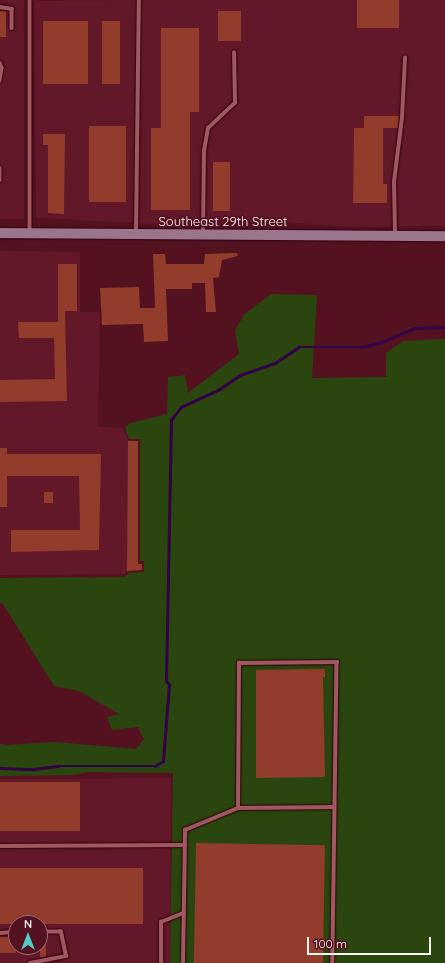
<!DOCTYPE html>
<style>
body{margin:0}
#map{position:relative;width:445px;height:963px;overflow:hidden;background:#541221;font-family:Quicksand,sans-serif}
div>[style]{position:absolute}
.built>*{inset:0;background:#631829;transform-origin:0 0}
.green>*{inset:0;background:#2a460e}
.stream>*{height:2.5px;margin:-1.25px;padding:0 1.25px;transform-origin:1.25px;border-radius:1.25px;background:#320147}
.building>*{inset:0;background:#923c2c;transform-origin:0 0}
.roads{filter:drop-shadow(0 0 1px #31010c) drop-shadow(0 0 1px #31010c)}
.service>*{height:3.5px;margin:-1.75px;padding:0 1.75px;transform-origin:1.75px;border-radius:1.75px;background:#a15761}
.secondary>*{height:10px;margin:-5px;padding:0 5px;transform-origin:5px;border-radius:5px;background:#9a758c}
span{translate:-50% -50%;white-space:nowrap;text-align:center;line-height:1.15;-webkit-text-stroke:3.5px #541221;paint-order:stroke}
.street-label{font-size:13px;color:#fbf2f3}
.north{position:absolute;left:8px;top:915px;width:40px;height:40px;box-sizing:border-box;background:#541221;border:1px solid #976c75;border-radius:50%;rotate:0deg;font-size:11px;font-weight:700;line-height:16px;text-align:center;color:#fbf2f3}
.north::after{content:'';display:block;margin:auto;width:14px;height:18px;background:#53cdca;clip-path:polygon(50% 0,100% 100%,50% 72%,0 100%)}
.scale{position:absolute;left:307px;top:937px;width:124px;height:18px;box-sizing:border-box;border:2px solid #fbf2f3;border-top:0;padding-left:5px;font-size:12px;line-height:14px;white-space:nowrap;color:#fbf2f3;-webkit-text-stroke:3px #541221;paint-order:stroke}
</style>
<div id="map">
<div class="built">
<div style="left:0;top:0;width:24px;height:219px"></div>
<div style="clip-path:polygon(132px 0,445px 0,445px 226px,349px 227px,272px 221px,160px 224px,36px 218px,34px 1px)"></div>
<div style="clip-path:polygon(0 251px,80px 252px,80px 312px,100px 312px,98px 427px,123px 428px,128px 440px,138px 441px,138px 564px,142px 564px,142px 570px,127px 571px,124px 574px,0 575px)"></div>
<div style="clip-path:polygon(evenodd,171px 778px,170px 963px,0 963px,0 779px,171px 778px,16px 923px,40px 923px,40px 947px,16px 947px,16px 923px)"></div>
</div>
<div class="green">
<div style="clip-path:polygon(271px 294px,317px 295px,312px 378px,386px 377px,386px 353px,403px 341px,445px 339px,445px 963px,170px 963px,173px 773px,90px 772px,72px 775px,0 776px,0 744px,7px 745px,54px 742px,136px 749px,144px 739px,138px 727px,112px 730px,107px 717px,119px 714px,79px 691px,54px 686px,3px 604px,0 603px,0 578px,125px 577px,129px 573px,144px 572px,144px 561px,140px 561px,140px 439px,129px 439px,125px 427px,130px 423px,167px 414px,168px 377px,185px 375px,188px 393px,239px 354px,235px 330px,245px 314px)"></div>
</div>
<div class="stream">
<div style="left:0;top:768px;width:34px;rotate:2deg"></div>
<div style="left:34px;top:769px;width:24px;rotate:-7deg"></div>
<div style="left:58px;top:766px;width:97px"></div>
<div style="left:155px;top:766px;width:9px;rotate:-32deg"></div>
<div style="left:163px;top:761px;width:76px;rotate:-85.5deg"></div>
<div style="left:169px;top:685px;width:5px;rotate:-127deg"></div>
<div style="left:166px;top:681px;width:261px;rotate:-88.9deg"></div>
<div style="left:171px;top:420px;width:16px;rotate:-52deg"></div>
<div style="left:181px;top:407px;width:41px;rotate:-24.7deg"></div>
<div style="left:218px;top:390px;width:27px;rotate:-34deg"></div>
<div style="left:240px;top:375px;width:37px;rotate:-19deg"></div>
<div style="left:275px;top:363px;width:29px;rotate:-34deg"></div>
<div style="left:299px;top:347px;width:62px"></div>
<div style="left:361px;top:347px;width:22px;rotate:-13deg"></div>
<div style="left:382px;top:342px;width:36px;rotate:-23deg"></div>
<div style="left:415px;top:328px;width:30px;rotate:-2deg"></div>
</div>
<div class="building">
<div style="left:357px;top:0;width:42px;height:28px"></div>
<div style="left:0;top:11px;width:6px;height:26px"></div>
<div style="left:218px;top:11px;width:23px;height:30px"></div>
<div style="left:43px;top:21px;width:45px;height:63px"></div>
<div style="left:102px;top:21px;width:18px;height:63px"></div>
<div style="clip-path:polygon(161px 28px,199px 28px,199px 112px,190px 112px,190px 210px,151px 210px,151px 128px,161px 128px)"></div>
<div style="clip-path:polygon(364px 116px,399px 116px,398px 128px,383px 128px,383px 184px,387px 184px,387px 203px,353px 203px,354px 128px,364px 128px)"></div>
<div style="left:89px;top:126px;width:37px;height:76px"></div>
<div style="clip-path:polygon(43px 134px,65px 134px,64px 214px,48px 213px,48px 145px,43px 145px)"></div>
<div style="left:213px;top:162px;width:17px;height:49px"></div>
<div style="clip-path:polygon(237px 253px,238px 256px,222px 260px,219px 277px,213px 278px,216px 312px,206px 312px,205px 283px,192px 283px,192px 289px,166px 289px,168px 341px,144px 342px,143px 324px,102px 325px,100px 288px,139px 287px,140px 308px,155px 308px,153px 254px,165px 254px,166px 264px,204px 264px,205px 254px)"></div>
<div style="clip-path:polygon(58px 264px,77px 264px,77px 311px,65px 311px,67px 401px,0 402px,0 380px,55px 379px,54px 338px,19px 338px,18px 322px,58px 322px)"></div>
<div style="clip-path:polygon(128px 441px,138px 441px,138px 564px,142px 564px,142px 570px,127px 571px)"></div>
<div style="clip-path:polygon(0 448px,7px 448px,7px 454px,101px 454px,99px 550px,11px 552px,11px 530px,80px 530px,79px 476px,7px 476px,7px 507px,0 507px)"></div>
<div style="left:44px;top:492px;width:9px;height:11px"></div>
<div style="clip-path:polygon(325px 669px,325px 677px,323px 677px,325px 777px,256px 778px,256px 670px)"></div>
<div style="left:80px;top:782px;width:49px;height:80px;rotate:90deg"></div>
<div style="left:196px;top:843px;width:129px;height:120px;rotate:1deg"></div>
<div style="left:0;top:868px;width:143px;height:56px"></div>
<div style="left:0;top:937px;width:16px;height:16px"></div>
<div style="left:40px;top:937px;width:6px;height:20px"></div>
</div>
<div class="roads">
<div class="service">
<div style="left:30px;top:0;width:233px;rotate:90deg"></div>
<div style="left:0;top:7px;width:12px;rotate:9deg"></div>
<div style="left:12px;top:9px;width:19px;rotate:90deg"></div>
<div style="left:0;top:63px;width:5px;rotate:68deg"></div>
<div style="left:2px;top:68px;width:13px;rotate:99deg"></div>
<div style="left:0;top:168px;width:12px;rotate:90deg"></div>
<div style="left:136px;top:232px;width:232px;rotate:-89.3deg"></div>
<div style="left:203px;top:233px;width:82px;rotate:-89.3deg"></div>
<div style="left:204px;top:151px;width:23px;rotate:-80deg"></div>
<div style="left:208px;top:128px;width:37px;rotate:-43deg"></div>
<div style="left:235px;top:103px;width:50px;rotate:-91.1deg"></div>
<div style="left:395px;top:234px;width:52px;rotate:-91.1deg"></div>
<div style="left:394px;top:182px;width:64px;rotate:-82.9deg"></div>
<div style="left:402px;top:118px;width:60px;rotate:-87.1deg"></div>
<div style="left:238px;top:808px;width:96px;rotate:-0.6deg"></div>
<div style="left:0;top:846px;width:185px;rotate:-0.3deg"></div>
<div style="left:0;top:933px;width:16px;rotate:-4deg"></div>
<div style="left:30px;top:963px;width:37px;rotate:-11deg"></div>
<div style="left:66px;top:956px;width:25px;rotate:-102deg"></div>
<div style="left:61px;top:932px;width:21px;rotate:180deg"></div>
<div style="left:161px;top:963px;width:41px;rotate:-90deg"></div>
<div style="left:161px;top:922px;width:24px;rotate:-22deg"></div>
<div style="left:183px;top:963px;width:133px;rotate:-89.1deg"></div>
<div style="left:185px;top:830px;width:57px;rotate:-22.5deg"></div>
<div style="left:238px;top:808px;width:145px;rotate:-89.6deg"></div>
<div style="left:239px;top:663px;width:98px;rotate:-0.6deg"></div>
<div style="left:337px;top:662px;width:301px;rotate:90.8deg"></div>
</div>
<div class="secondary">
<div style="left:0;top:233px;width:445px;rotate:0.4deg"></div>
</div>
</div>
<div class="street-label">
<span style="left:223px;top:221px">Southeast 29th Street</span>
</div>
<div class="north">N</div>
<div class="scale">100 m</div>
</div>
